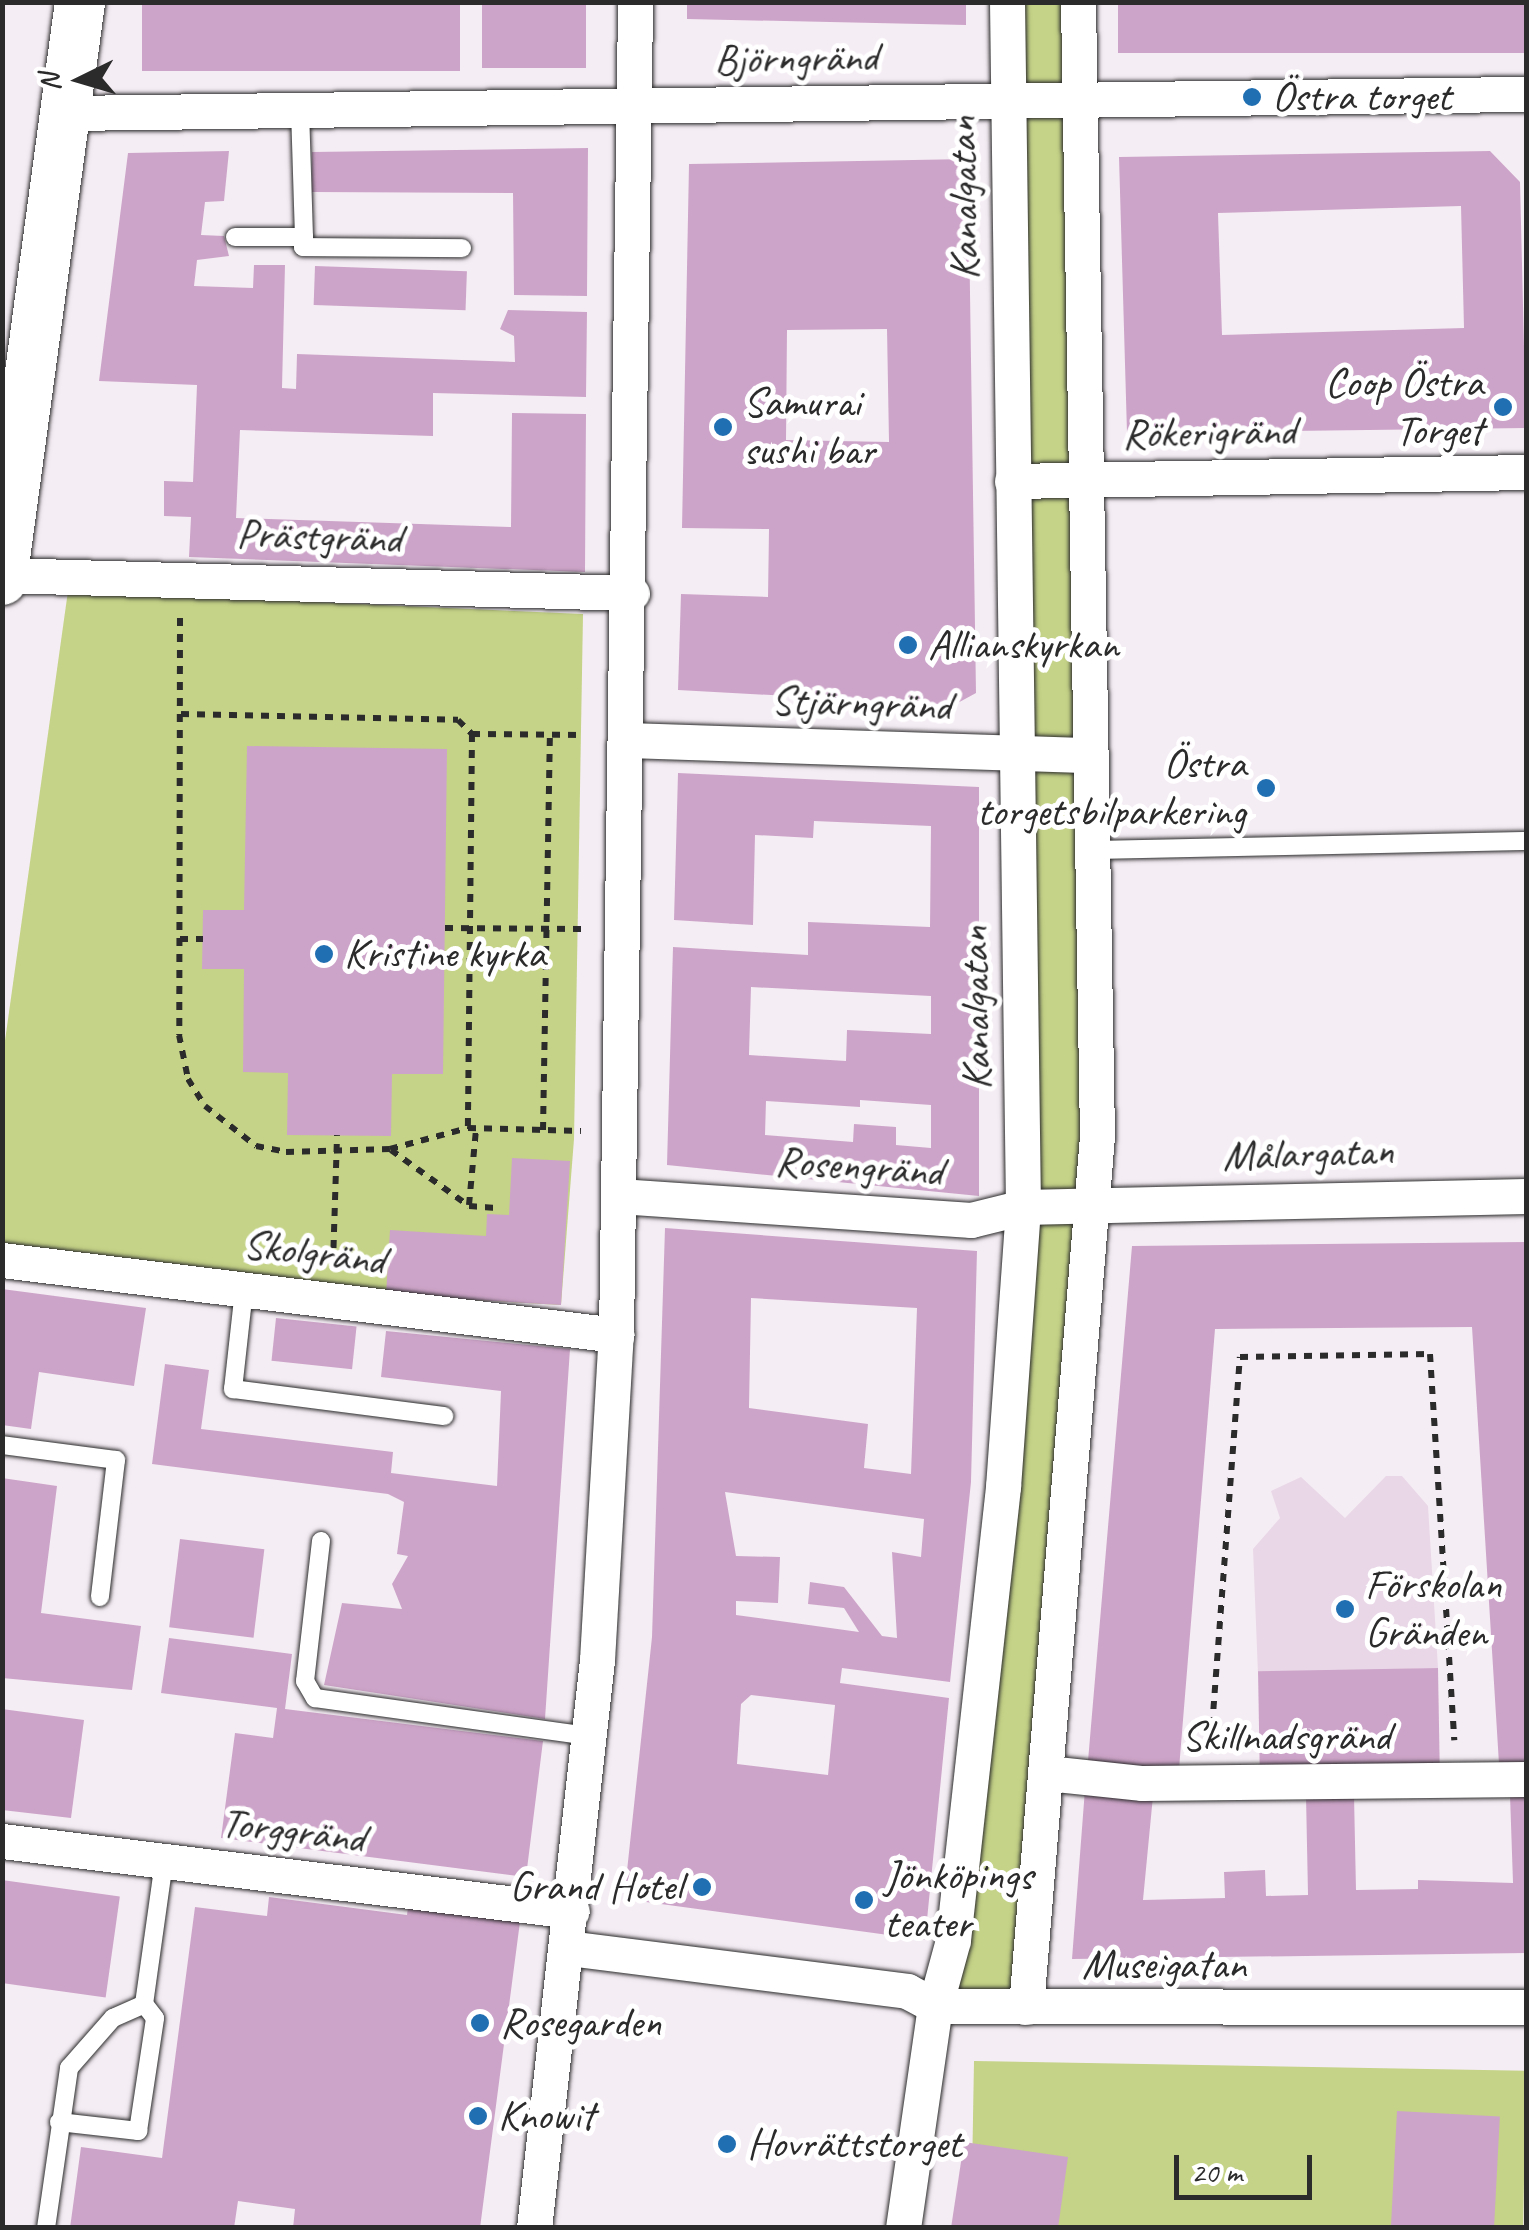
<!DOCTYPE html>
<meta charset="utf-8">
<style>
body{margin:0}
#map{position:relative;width:1529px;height:2230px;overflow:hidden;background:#f5edf4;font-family:Caveat,sans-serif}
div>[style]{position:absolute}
.built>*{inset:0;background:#e9d7e7}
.green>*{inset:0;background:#c4d387;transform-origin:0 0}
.building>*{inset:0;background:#cda4c9;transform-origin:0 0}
.path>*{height:6px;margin-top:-3px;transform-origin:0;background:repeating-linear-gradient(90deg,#2b2b2b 0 8px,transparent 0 16px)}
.roads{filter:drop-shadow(0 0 2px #2b2b2b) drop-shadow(0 0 2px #2b2b2b)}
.lane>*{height:18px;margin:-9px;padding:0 9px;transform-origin:9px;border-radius:9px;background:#fff}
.street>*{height:35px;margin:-17.5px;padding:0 17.5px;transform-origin:17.5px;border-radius:17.5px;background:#fff}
.secondary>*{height:50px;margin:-25px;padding:0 25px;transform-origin:25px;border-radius:25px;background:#fff}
.dots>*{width:28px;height:28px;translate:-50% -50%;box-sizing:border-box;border:5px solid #fff;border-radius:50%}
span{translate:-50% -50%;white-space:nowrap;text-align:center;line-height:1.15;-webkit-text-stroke:10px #fff;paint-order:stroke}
.street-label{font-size:42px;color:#2b2b2b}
.poi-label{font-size:42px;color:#2b2b2b}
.left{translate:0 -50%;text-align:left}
.right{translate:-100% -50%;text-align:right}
.frame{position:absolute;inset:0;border:5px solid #2b2b2b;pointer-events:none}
.north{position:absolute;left:30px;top:30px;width:100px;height:100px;-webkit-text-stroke:8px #fff;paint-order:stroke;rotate:265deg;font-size:28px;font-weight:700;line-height:40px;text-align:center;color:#2b2b2b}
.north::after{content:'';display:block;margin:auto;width:35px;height:45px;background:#2b2b2b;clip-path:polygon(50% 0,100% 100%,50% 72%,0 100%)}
.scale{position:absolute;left:1174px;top:2155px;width:138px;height:45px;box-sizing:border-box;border:5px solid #2b2b2b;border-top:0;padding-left:12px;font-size:30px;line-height:35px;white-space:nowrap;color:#2b2b2b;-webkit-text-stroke:8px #fff;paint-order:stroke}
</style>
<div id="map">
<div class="built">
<div style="clip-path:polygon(1386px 1476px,1402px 1476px,1428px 1506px,1438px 1668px,1258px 1674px,1253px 1549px,1280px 1518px,1271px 1491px,1301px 1477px,1345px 1518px)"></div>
</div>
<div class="green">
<div style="clip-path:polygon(1007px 3px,1078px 3px,1097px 1136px,1026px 2007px,935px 2006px,1023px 1208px)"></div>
<div style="clip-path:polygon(68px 591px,583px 614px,574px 1139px,561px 1305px,386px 1295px,3px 1250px,3px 1055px)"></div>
<div style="left:974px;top:2061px;width:552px;height:169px;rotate:1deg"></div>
</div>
<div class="building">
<div style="left:142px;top:2px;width:318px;height:69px"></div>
<div style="left:482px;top:2px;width:104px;height:66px"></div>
<div style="clip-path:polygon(687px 2px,966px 2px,966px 25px,687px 19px)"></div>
<div style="left:1118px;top:2px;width:408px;height:51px"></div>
<div style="clip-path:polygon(588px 148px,587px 296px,514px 295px,513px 193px,312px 192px,312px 152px)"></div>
<div style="clip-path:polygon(229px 151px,224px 201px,205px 202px,201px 235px,224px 236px,229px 256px,197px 260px,194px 286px,253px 288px,254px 265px,285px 265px,282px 388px,296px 389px,297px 354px,515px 362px,514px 336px,500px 329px,508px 310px,587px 312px,586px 397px,433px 393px,433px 436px,240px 430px,236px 518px,511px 527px,512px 413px,586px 414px,585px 572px,189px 557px,191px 517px,164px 516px,164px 481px,193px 482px,197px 385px,99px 381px,128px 153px)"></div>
<div style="clip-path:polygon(evenodd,1490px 151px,1520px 182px,1526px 428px,1127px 433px,1119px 157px,1490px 151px,1461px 206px,1464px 328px,1222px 335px,1218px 213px,1461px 206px)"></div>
<div style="clip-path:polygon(evenodd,968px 159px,976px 693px,954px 705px,678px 690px,681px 594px,768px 597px,769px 529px,682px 528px,689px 164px,968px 159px,887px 329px,889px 442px,786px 440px,787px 330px,887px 329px)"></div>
<div style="left:315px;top:266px;width:152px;height:39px;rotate:2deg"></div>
<div style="clip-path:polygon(247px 746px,447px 749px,443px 1074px,392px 1074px,391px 1136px,287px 1135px,288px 1073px,243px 1072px,244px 969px,202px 969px,203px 910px,244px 910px)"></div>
<div style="clip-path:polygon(evenodd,678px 773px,979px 787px,979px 1196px,667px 1165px,673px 947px,808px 955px,808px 922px,930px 927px,931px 826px,814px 821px,813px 838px,755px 835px,753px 925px,674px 920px,678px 773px,751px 987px,931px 996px,931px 1034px,847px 1030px,846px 1061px,749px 1055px,751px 987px,678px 773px,860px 1100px,931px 1105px,931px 1148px,896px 1145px,896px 1127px,854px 1124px,853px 1142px,765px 1135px,766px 1101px,860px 1107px,860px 1100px)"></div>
<div style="clip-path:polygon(512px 1158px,570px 1161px,561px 1305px,386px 1295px,390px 1230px,486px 1236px,487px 1214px,509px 1215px)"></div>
<div style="clip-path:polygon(evenodd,665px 1228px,977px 1251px,971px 1482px,950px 1682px,842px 1668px,840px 1683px,949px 1698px,925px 1940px,624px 1899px,652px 1637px,665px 1228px,751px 1298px,917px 1308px,911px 1474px,864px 1468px,868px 1424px,749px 1408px,751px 1298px,665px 1228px,725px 1492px,924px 1519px,921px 1557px,892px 1552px,897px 1638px,882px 1636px,844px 1587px,810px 1582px,808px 1604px,844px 1608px,859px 1632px,736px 1615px,736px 1601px,778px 1603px,780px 1557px,736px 1556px,725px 1492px,665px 1228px,751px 1695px,835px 1705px,828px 1775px,737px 1764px,741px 1704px,751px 1695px)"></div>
<div style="clip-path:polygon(1526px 1242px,1526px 1762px,1499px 1764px,1472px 1327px,1215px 1329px,1179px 1769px,1088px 1761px,1132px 1246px)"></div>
<div style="clip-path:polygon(2px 1289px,146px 1308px,134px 1386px,39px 1372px,31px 1429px,2px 1425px)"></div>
<div style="left:276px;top:1318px;width:81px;height:43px;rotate:6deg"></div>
<div style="clip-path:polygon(386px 1331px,570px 1349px,545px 1719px,324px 1685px,342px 1603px,402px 1609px,392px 1584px,408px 1556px,397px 1554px,404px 1502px,388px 1494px,152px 1464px,165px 1364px,209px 1370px,201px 1429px,393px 1452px,391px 1473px,497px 1486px,501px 1391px,381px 1377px)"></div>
<div style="clip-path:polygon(2px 1478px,57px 1486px,41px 1613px,141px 1626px,132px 1690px,2px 1678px)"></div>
<div style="left:180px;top:1539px;width:85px;height:89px;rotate:7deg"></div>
<div style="clip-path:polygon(169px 1638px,292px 1654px,285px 1709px,543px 1741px,526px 1877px,221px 1838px,235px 1733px,273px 1738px,277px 1708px,161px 1693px)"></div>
<div style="left:1438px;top:1668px;width:101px;height:180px;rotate:89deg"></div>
<div style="clip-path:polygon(2px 1709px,84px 1720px,71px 1818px,2px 1810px)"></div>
<div style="clip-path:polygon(1085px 1789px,1153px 1796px,1143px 1900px,1225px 1898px,1224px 1872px,1265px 1870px,1266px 1896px,1308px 1895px,1306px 1796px,1354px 1795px,1356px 1890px,1418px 1889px,1418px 1880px,1513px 1883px,1510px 1795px,1526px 1794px,1526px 1953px,1072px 1959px)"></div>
<div style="left:2px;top:1880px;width:119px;height:102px;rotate:8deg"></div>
<div style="clip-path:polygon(269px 1897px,407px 1915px,409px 1900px,521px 1914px,480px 2228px,293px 2228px,295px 2209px,238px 2201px,234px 2228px,70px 2228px,81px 2147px,162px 2158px,195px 1907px,267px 1916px)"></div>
<div style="left:1397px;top:2111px;width:103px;height:117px;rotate:3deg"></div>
<div style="clip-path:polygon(964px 2142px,1068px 2157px,1058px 2228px,951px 2228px)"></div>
</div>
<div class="path">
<div style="left:180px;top:618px;width:417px;rotate:90.1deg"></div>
<div style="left:179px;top:1035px;width:45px;rotate:78.4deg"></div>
<div style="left:188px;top:1079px;width:32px;rotate:58deg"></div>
<div style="left:205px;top:1106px;width:65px;rotate:38.1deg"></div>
<div style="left:256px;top:1146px;width:31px;rotate:11deg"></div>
<div style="left:286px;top:1152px;width:104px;rotate:-1.7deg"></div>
<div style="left:390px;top:1149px;width:81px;rotate:-15.1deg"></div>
<div style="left:468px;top:1128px;width:113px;rotate:1.5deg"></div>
<div style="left:181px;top:714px;width:277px;rotate:1.2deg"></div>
<div style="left:458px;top:720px;width:20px;rotate:45deg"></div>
<div style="left:472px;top:734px;width:394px;rotate:90.6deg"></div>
<div style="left:472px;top:734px;width:111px;rotate:0.5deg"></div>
<div style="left:445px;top:928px;width:136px;rotate:0.4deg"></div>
<div style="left:180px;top:939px;width:23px"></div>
<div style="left:543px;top:1130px;width:395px;rotate:-89deg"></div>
<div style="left:391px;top:1150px;width:96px;rotate:35.7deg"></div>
<div style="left:469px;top:1206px;width:27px;rotate:4deg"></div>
<div style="left:469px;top:1205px;width:76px;rotate:-84.7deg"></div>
<div style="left:333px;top:1264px;width:129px;rotate:-88.2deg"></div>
<div style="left:1211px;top:1741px;width:385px;rotate:-85.7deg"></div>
<div style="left:1240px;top:1357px;width:190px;rotate:-0.9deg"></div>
<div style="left:1430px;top:1354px;width:387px;rotate:86.4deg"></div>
</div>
<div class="roads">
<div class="lane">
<div style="left:235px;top:237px;width:69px"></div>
<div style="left:304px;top:237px;width:126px;rotate:-91.8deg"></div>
<div style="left:304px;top:237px;width:10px;rotate:96deg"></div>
<div style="left:303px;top:247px;width:159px;rotate:0.4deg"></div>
<div style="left:1092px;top:850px;width:434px;rotate:-1.2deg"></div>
<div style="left:244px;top:1290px;width:100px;rotate:96.3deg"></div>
<div style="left:233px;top:1389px;width:213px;rotate:7.3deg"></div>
<div style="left:2px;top:1445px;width:115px;rotate:7.5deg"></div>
<div style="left:116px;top:1460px;width:138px;rotate:96.7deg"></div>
<div style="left:321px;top:1541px;width:141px;rotate:96.5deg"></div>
<div style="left:305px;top:1681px;width:20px;rotate:60deg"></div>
<div style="left:315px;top:1698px;width:277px;rotate:7.9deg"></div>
<div style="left:59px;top:2122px;width:80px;rotate:6.5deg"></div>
<div style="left:138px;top:2131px;width:114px;rotate:-81.4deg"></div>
<div style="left:155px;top:2018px;width:18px;rotate:-128deg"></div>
<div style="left:46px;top:2228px;width:162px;rotate:-81.8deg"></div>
<div style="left:69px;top:2068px;width:67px;rotate:-48.7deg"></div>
<div style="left:113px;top:2018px;width:34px;rotate:-24deg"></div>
<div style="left:144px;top:2004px;width:144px;rotate:-82deg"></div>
</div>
<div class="street">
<div style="left:67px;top:113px;width:1459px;rotate:-0.75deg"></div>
<div style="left:1012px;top:481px;width:514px;rotate:-1deg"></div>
<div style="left:3px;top:575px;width:629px;rotate:1.64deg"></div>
<div style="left:630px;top:740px;width:459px;rotate:1.9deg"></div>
<div style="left:619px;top:1196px;width:353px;rotate:3.9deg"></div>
<div style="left:971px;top:1220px;width:54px;rotate:-14deg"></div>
<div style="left:1023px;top:1207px;width:503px;rotate:-1.25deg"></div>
<div style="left:2px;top:1260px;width:619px;rotate:6.96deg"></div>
<div style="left:1047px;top:1773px;width:96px;rotate:6deg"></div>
<div style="left:1142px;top:1783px;width:384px;rotate:-0.6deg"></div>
<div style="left:2px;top:1841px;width:574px;rotate:7deg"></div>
<div style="left:568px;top:1948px;width:342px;rotate:7.2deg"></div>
<div style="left:907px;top:1991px;width:32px;rotate:28deg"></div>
<div style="left:935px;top:2006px;width:591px;rotate:0.1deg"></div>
<div style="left:1026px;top:2007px;width:874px;rotate:-85.34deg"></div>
<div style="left:1097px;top:1136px;width:1134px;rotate:-90.96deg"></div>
<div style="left:534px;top:2228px;width:571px;rotate:-83.67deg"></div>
<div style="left:597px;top:1660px;width:326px;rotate:-86.7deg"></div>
<div style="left:616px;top:1335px;width:1333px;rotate:-89.18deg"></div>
<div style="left:903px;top:2228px;width:224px;rotate:-81.8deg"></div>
<div style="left:935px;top:2006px;width:68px;rotate:-74.7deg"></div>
<div style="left:953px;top:1940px;width:456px;rotate:-83.7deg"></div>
<div style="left:1003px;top:1487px;width:281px;rotate:-85.9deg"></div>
<div style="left:1023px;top:1207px;width:1205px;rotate:-90.76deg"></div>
</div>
<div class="secondary">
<div style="left:2px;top:580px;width:583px;rotate:-82.31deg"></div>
</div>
</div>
<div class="dots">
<div style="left:1252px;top:97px;background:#1f6fb2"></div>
<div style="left:1503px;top:407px;background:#1f6fb2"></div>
<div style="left:723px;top:427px;background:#1f6fb2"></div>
<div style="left:908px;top:645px;background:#1f6fb2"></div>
<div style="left:1266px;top:788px;background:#1f6fb2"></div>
<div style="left:324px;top:954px;background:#1f6fb2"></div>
<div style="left:1345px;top:1609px;background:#1f6fb2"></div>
<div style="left:702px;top:1887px;background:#1f6fb2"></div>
<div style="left:864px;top:1900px;background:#1f6fb2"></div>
<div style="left:480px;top:2023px;background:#1f6fb2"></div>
<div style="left:478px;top:2116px;background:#1f6fb2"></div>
<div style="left:727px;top:2144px;background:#1f6fb2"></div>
</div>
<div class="street-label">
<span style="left:796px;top:59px;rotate:-1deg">Björngränd</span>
<span style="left:964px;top:198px;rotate:-91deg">Kanalgatan</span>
<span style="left:1209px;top:433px;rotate:-1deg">Rökerigränd</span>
<span style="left:319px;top:537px;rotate:2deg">Prästgränd</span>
<span style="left:861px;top:704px;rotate:2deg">Stjärngränd</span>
<span style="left:976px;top:1008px;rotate:-91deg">Kanalgatan</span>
<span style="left:1308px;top:1154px;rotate:-2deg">Målargatan</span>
<span style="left:859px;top:1167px;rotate:4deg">Rosengränd</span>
<span style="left:314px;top:1253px;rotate:7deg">Skolgränd</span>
<span style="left:1286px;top:1737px">Skillnadsgränd</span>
<span style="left:293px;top:1831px;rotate:7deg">Torggränd</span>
<span style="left:1164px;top:1965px">Museigatan</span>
</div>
<div class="poi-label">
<span class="left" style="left:1272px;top:97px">Östra torget</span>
<span class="right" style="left:1483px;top:407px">Coop Östra<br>Torget</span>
<span class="left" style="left:743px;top:427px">Samurai<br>sushi bar</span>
<span class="left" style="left:928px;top:645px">Allianskyrkan</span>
<span class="right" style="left:1246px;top:788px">Östra<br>torgetsbilparkering</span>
<span class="left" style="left:344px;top:954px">Kristine kyrka</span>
<span class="left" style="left:1365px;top:1609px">Förskolan<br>Gränden</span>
<span class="left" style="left:884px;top:1900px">Jönköpings<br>teater</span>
<span class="right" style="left:682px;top:1887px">Grand Hotel</span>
<span class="left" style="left:500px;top:2023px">Rosegarden</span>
<span class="left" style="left:498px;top:2116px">Knowit</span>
<span class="left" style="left:747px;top:2144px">Hovrättstorget</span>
</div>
<div class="frame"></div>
<div class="north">N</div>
<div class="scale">20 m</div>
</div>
